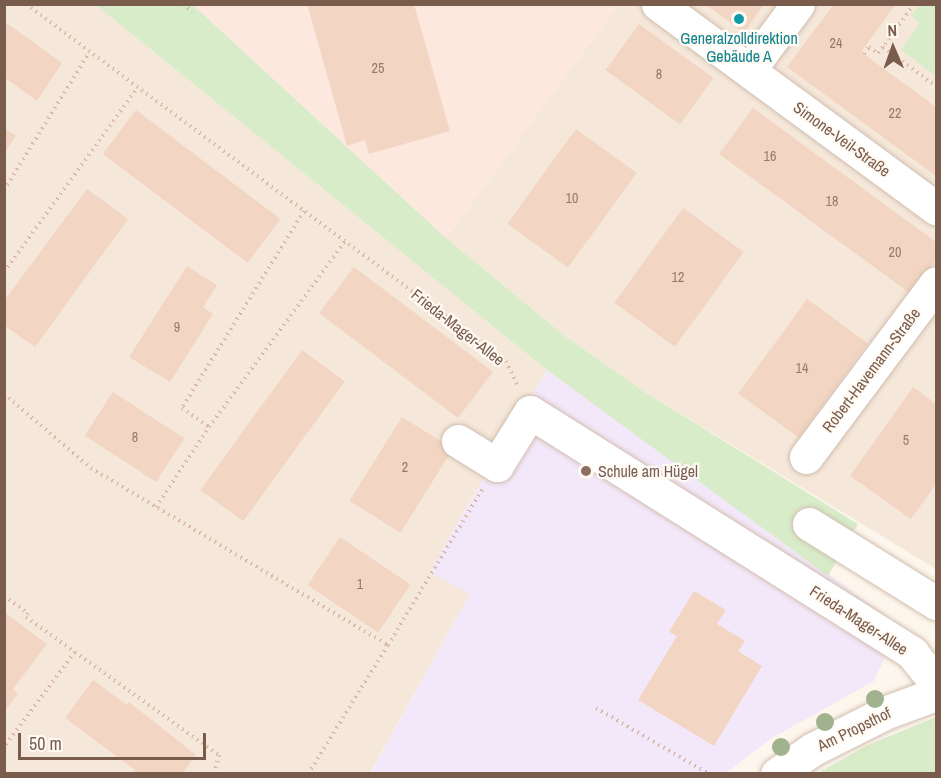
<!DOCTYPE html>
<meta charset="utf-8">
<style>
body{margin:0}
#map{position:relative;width:941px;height:778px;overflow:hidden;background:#fdf6ec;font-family:"Archivo Narrow",sans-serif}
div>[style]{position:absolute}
.residential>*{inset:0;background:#f5e8da}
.commercial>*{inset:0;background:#fde8e0}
.education>*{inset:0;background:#f3e8fa}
.green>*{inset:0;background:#d8ecc9}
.building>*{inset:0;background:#f3d5c3;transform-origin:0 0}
.path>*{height:4px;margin-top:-2px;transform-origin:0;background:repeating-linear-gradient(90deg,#d9b8a5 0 1.5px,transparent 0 6px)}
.roads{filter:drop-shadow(0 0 2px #d1beb0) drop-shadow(0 0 2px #d1beb0)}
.minor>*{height:33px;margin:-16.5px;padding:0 16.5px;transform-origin:16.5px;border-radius:16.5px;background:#fff}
.trees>*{width:18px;height:18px;margin:-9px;border-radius:50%;background:#a0b28e}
.dots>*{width:16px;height:16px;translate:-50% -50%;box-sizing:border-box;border:3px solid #fffaf3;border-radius:50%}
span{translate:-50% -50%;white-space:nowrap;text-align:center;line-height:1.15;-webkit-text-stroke:4.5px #fffaf3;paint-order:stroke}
.number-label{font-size:14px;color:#987a6a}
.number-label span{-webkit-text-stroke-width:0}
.culture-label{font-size:16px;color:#0d838f}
.street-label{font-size:16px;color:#7a5c4d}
.education-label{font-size:16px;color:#785e54}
.left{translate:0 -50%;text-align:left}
.frame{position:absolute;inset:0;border:6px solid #7a5c4d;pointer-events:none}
.north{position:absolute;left:863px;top:18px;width:60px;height:60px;-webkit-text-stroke:4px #fffaf3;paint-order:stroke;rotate:358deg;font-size:16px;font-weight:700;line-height:24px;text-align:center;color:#7a5c4d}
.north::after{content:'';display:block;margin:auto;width:21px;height:27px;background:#7a5c4d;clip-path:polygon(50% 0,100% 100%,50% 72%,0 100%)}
.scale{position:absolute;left:18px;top:733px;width:188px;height:27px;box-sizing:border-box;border:3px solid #7a5c4d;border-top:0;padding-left:8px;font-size:18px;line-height:21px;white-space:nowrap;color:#7a5c4d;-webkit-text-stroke:4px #fffaf3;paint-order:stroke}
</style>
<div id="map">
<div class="residential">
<div style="clip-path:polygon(5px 5px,96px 5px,547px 370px,429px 572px,470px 594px,370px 773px,5px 774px)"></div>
<div style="clip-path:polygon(618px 5px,936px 5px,936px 569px,643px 391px,565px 336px,446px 238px)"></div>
</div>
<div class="commercial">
<div style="clip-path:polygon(193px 5px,618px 5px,446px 238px)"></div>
</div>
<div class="education">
<div style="clip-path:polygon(547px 370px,885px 615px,890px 646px,874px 681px,772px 738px,726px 773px,370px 774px,470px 594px,429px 572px)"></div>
</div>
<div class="green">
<div style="clip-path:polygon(96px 5px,193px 5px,446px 238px,565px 336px,643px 391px,858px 524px,828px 576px,547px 370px)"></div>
<div style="clip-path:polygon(920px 5px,936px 5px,936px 76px,901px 50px,920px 23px,911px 16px)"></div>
<div style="clip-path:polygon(936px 717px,936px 773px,818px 773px,866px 746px)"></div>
</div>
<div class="building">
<div style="clip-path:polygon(307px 4px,414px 4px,450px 131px,369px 154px,365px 140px,347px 146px)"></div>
<div style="clip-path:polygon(705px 4px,764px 4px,744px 33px)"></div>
<div style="clip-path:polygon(834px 4px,896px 4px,861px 52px,936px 107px,936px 176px,787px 67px)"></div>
<div style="clip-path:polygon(4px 21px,62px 63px,37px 101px,4px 77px)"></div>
<div style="left:639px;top:24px;width:92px;height:57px;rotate:36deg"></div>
<div style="clip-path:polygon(753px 108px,936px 242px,936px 260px,911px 294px,719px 154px)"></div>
<div style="left:136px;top:110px;width:181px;height:55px;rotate:37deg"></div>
<div style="clip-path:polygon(4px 128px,16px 136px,4px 154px)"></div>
<div style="left:576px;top:129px;width:75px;height:117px;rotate:36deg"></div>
<div style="clip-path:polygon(87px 189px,128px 219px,35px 347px,4px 325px,4px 301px)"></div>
<div style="left:683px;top:208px;width:75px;height:117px;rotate:36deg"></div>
<div style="clip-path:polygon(187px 266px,217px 285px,203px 307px,213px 314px,170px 382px,129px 357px)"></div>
<div style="left:354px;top:267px;width:174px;height:58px;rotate:37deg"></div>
<div style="left:807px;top:299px;width:75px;height:117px;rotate:36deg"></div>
<div style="left:302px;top:350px;width:53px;height:173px;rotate:36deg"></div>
<div style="clip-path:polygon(913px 387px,936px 404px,936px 484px,911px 519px,850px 476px)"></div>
<div style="left:113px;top:392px;width:85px;height:52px;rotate:33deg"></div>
<div style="left:402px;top:417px;width:60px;height:99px;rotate:32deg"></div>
<div style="left:340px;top:537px;width:85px;height:58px;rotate:34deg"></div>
<div style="clip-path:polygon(694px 591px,726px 610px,717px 624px,745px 641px,738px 651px,762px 666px,714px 746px,638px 700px,677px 636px,669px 632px)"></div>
<div style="clip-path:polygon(4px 612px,47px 644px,13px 689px,18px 694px,4px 712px)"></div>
<div style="clip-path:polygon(93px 680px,127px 705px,129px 702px,196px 755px,182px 774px,132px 774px,135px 770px,65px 718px)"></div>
</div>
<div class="path">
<div style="left:26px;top:4px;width:598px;rotate:36.64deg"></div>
<div style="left:506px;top:361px;width:29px;rotate:65deg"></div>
<div style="left:183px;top:4px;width:12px;rotate:42deg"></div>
<div style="left:914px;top:4px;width:53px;rotate:125.8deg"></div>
<div style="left:883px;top:47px;width:66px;rotate:36.3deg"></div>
<div style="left:864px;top:54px;width:9px;rotate:-54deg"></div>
<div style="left:869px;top:47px;width:11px;rotate:34deg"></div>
<div style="left:878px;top:53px;width:8px;rotate:-50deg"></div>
<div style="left:4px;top:190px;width:161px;rotate:-58.2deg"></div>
<div style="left:304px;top:211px;width:232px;rotate:121.8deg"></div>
<div style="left:182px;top:408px;width:33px;rotate:35deg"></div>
<div style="left:209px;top:427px;width:230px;rotate:-53.8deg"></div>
<div style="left:4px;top:272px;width:227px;rotate:-54.1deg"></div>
<div style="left:4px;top:394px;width:114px;rotate:40.4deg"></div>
<div style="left:91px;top:468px;width:346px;rotate:30.8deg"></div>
<div style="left:388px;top:645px;width:184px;rotate:-58.8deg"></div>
<div style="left:156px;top:507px;width:96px;rotate:-56.5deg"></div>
<div style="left:4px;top:596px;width:29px;rotate:35deg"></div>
<div style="left:28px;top:613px;width:4px;rotate:117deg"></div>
<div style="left:26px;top:617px;width:60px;rotate:35.5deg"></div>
<div style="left:75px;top:652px;width:119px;rotate:126.8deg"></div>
<div style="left:75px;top:652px;width:177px;rotate:35.6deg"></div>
<div style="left:219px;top:755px;width:20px;rotate:105deg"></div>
<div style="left:596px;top:708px;width:131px;rotate:30.3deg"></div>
<div style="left:308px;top:774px;width:152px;rotate:-58.2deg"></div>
</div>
<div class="roads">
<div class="minor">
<div style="left:658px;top:4px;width:345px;rotate:36.3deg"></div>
<div style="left:749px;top:70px;width:82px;rotate:-53.4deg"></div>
<div style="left:458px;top:441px;width:46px;rotate:31.6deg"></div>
<div style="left:497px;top:465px;width:62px;rotate:-58.1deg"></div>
<div style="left:530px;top:412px;width:452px;rotate:32.2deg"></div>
<div style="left:912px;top:653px;width:38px;rotate:51deg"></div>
<div style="left:806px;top:457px;width:217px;rotate:-53.2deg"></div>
<div style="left:809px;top:524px;width:150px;rotate:31.9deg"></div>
<div style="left:777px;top:774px;width:44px;rotate:-34.8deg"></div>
<div style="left:813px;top:749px;width:83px;rotate:-26.6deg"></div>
<div style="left:887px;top:712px;width:52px;rotate:-20.2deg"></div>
</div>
</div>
<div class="trees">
<div style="left:875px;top:699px"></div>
<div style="left:825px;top:722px"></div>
<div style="left:781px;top:747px"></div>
</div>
<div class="dots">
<div style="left:739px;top:19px;background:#0f9aa8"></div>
<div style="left:586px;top:471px;background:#8d6e63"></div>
</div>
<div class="number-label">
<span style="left:836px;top:43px">24</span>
<span style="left:378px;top:68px">25</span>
<span style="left:659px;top:74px">8</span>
<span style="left:895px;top:113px">22</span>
<span style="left:770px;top:156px">16</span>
<span style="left:572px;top:198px">10</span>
<span style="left:832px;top:201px">18</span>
<span style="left:895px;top:252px">20</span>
<span style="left:678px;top:277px">12</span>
<span style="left:177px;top:327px">9</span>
<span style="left:802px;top:368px">14</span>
<span style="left:135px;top:437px">8</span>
<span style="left:906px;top:440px">5</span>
<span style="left:405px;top:467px">2</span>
<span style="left:360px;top:584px">1</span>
</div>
<div class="culture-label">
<span style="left:739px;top:47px">Generalzolldirektion<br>Gebäude A</span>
</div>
<div class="street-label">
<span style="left:842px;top:139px;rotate:36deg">Simone-Veil-Straße</span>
<span style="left:458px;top:327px;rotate:38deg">Frieda-Mager-Allee</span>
<span style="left:871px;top:370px;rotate:-53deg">Robert-Havemann-Straße</span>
<span style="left:859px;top:620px;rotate:33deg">Frieda-Mager-Allee</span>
<span style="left:854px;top:729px;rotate:-26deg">Am Propsthof</span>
</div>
<div class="education-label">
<span class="left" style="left:598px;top:471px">Schule am Hügel</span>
</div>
<div class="frame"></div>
<div class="north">N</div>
<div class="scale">50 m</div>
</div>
